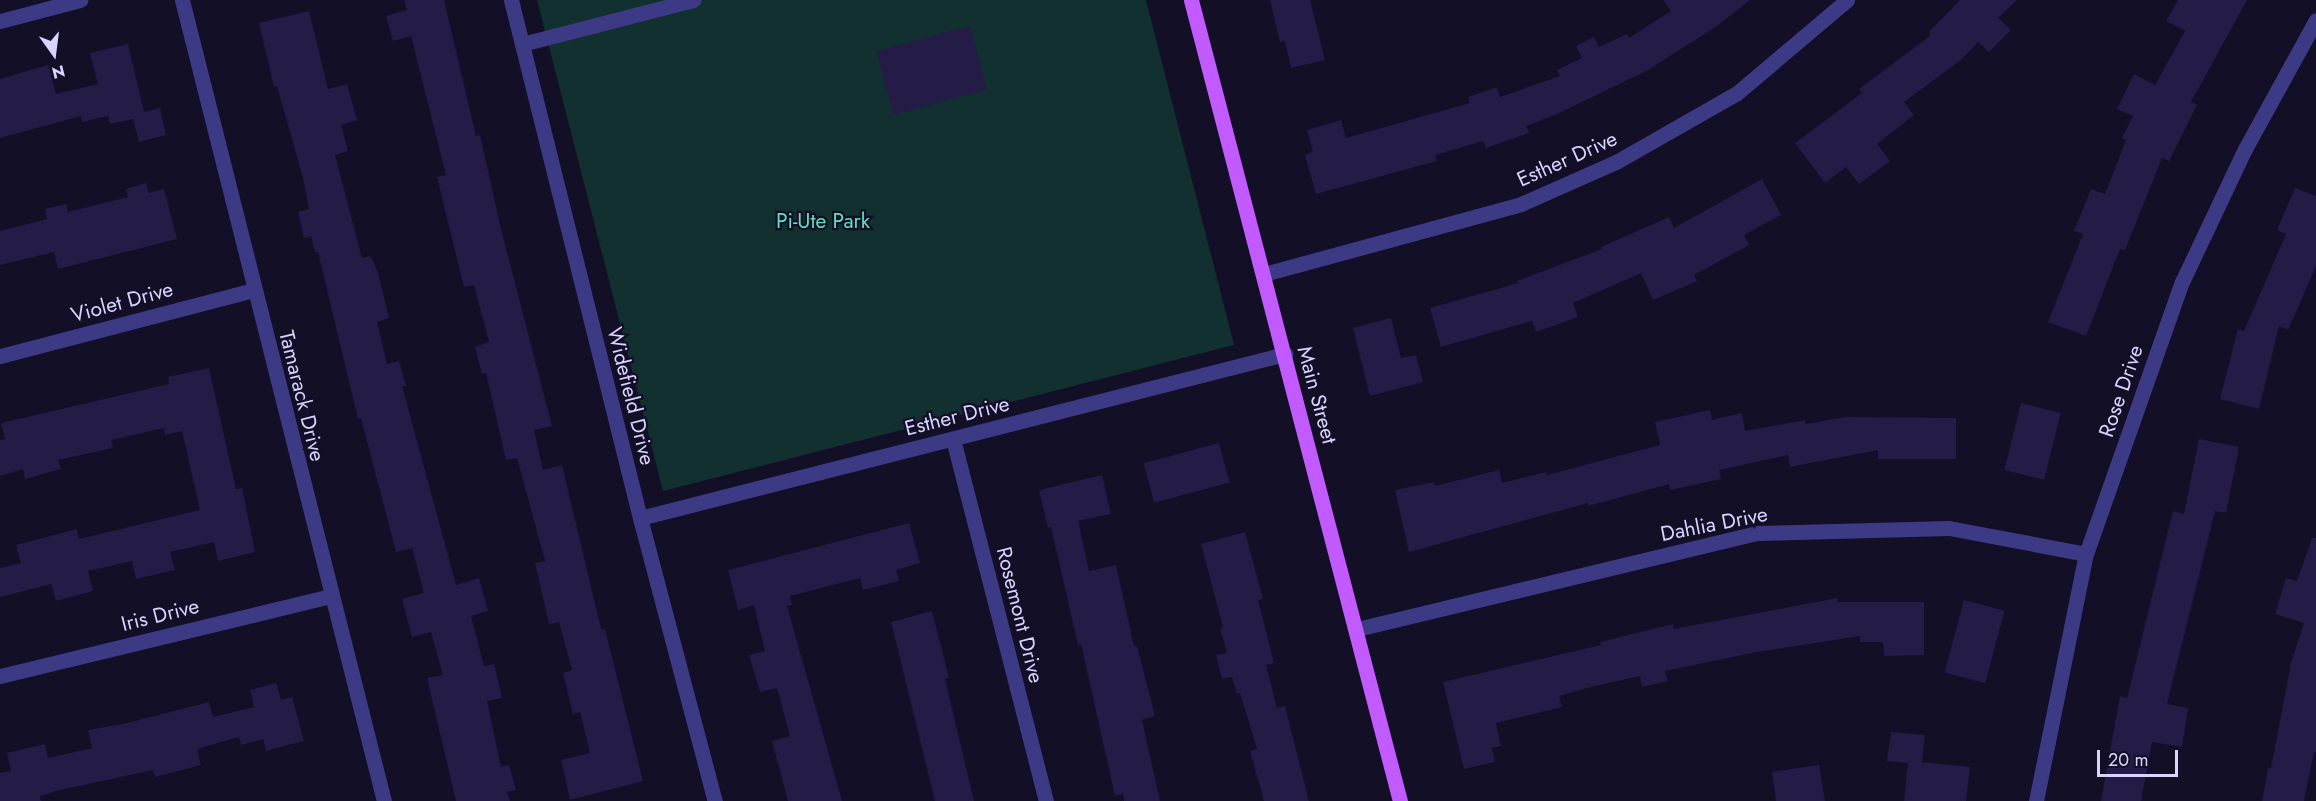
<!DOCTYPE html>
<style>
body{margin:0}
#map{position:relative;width:2316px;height:801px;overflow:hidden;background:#130f26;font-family:Jost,sans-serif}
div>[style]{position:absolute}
.green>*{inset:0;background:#12302f}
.building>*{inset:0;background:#241b47;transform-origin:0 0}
.minor>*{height:15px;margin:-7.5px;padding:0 7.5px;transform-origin:7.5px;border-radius:7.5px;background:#3d3a85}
.major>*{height:15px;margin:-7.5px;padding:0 7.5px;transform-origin:7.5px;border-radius:7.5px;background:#c25bff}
span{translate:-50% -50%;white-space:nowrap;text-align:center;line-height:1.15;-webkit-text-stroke:4.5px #130f26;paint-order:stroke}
.street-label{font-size:21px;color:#d9d4ff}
.park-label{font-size:21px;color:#5fe0c0}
.north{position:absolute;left:24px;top:24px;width:60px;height:60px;-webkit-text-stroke:4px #130f26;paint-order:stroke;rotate:166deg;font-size:16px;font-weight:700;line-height:24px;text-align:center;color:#d9d4ff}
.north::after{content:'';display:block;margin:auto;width:21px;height:27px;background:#d9d4ff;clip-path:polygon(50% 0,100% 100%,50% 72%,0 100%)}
.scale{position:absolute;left:2097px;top:750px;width:81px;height:27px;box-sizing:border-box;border:3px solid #d9d4ff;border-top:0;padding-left:8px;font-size:18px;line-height:21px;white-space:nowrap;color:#d9d4ff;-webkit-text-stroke:4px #130f26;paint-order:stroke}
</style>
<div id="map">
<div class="green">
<div style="clip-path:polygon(537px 0,1146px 0,1234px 345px,663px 491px)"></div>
</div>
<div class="building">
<div style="clip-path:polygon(404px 0,444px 0,476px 136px,480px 135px,501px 229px,552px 426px,534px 430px,543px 470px,562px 465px,601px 629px,605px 629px,643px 781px,570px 800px,561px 760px,590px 753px,580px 712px,573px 714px,563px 673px,572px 670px,559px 622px,549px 624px,535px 563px,545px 561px,517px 458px,506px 460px,486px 373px,482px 374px,475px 347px,489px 342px,474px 285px,464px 287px,437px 177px,446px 175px,411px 36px,393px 41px,386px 16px,407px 10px)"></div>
<div style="clip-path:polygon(1270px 0,1310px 0,1325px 60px,1291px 68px,1285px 41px,1280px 42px)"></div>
<div style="clip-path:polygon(1663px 0,1750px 0,1717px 26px,1648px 70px,1555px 115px,1526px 126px,1529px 133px,1486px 148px,1483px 141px,1435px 155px,1437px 161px,1316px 194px,1305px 155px,1313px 152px,1307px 130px,1341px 120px,1346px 138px,1470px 103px,1468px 97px,1497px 87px,1500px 97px,1560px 76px,1557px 70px,1582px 58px,1576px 46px,1594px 37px,1599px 47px,1627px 34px,1629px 38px,1671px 11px)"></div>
<div style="clip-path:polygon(1960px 0,2017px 0,1998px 18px,2011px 30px,1989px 52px,1978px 42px,1961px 60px,1904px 102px,1914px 115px,1877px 144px,1890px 161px,1859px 184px,1846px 167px,1825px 183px,1795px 143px,1862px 93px,1859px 89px,1931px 35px,1929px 32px)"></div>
<div style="clip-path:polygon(2178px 0,2247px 0,2191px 102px,2197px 105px,2169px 161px,2162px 158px,2125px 250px,2120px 249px,2086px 336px,2048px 322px,2083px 234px,2074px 231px,2091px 189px,2105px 194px,2126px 140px,2122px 138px,2133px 116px,2117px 109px,2134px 74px,2155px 85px,2185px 31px,2166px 21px)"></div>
<div style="clip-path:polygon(309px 11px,328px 89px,347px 84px,357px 120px,341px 125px,348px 151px,335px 155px,362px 258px,371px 256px,378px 273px,389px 318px,377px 322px,387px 364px,399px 361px,406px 386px,402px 386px,456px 585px,479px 578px,488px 611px,471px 616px,484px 666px,494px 664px,502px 698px,487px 701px,501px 767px,509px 765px,516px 790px,507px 792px,510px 801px,456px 801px,427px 678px,443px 675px,431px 632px,412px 637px,402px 599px,424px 593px,412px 548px,396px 552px,361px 418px,358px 419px,318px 252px,315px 252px,311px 236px,304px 238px,298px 212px,309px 209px,303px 178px,277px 86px,274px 87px,259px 23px)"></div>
<div style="left:970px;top:26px;width:66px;height:97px;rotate:75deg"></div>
<div style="clip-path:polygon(128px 44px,144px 112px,160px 108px,166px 135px,139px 142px,133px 119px,110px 124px,108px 116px,82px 122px,81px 116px,0 138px,0 79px,48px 65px,56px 94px,98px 84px,90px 53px)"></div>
<div style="clip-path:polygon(1762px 179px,1781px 215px,1744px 235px,1749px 245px,1694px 275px,1697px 281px,1653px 300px,1641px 273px,1573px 303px,1578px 317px,1536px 332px,1532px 321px,1441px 347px,1430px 308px,1518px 283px,1517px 281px,1602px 249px,1601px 247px,1669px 217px,1674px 228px)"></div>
<div style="clip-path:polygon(146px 183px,149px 193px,164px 189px,177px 239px,58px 269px,54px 252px,0 265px,0 231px,47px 219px,45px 209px,66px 204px,68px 212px,128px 197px,126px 189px)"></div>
<div style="clip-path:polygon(2295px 188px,2316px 196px,2316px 266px,2288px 330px,2279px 326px,2259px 409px,2220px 399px,2238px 329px,2244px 331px,2286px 234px,2277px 230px)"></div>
<div style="clip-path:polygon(1391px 318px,1401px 358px,1416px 355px,1423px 382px,1370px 396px,1353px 328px)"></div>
<div style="clip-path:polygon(209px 368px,236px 489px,242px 488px,255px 552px,218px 561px,214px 542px,170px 552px,175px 570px,136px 579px,132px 561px,88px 571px,93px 591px,56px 601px,51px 584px,0 597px,0 568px,21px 563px,16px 545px,77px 529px,79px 539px,200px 510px,182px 431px,165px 435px,164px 428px,111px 440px,113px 448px,58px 460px,61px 469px,25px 479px,23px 469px,0 476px,0 440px,5px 439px,1px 423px,169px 384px,168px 377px)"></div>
<div style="left:2021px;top:403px;width:41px;height:69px;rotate:14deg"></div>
<div style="clip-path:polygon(1710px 410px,1712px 420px,1742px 413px,1745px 431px,1805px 420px,1806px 424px,1846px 417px,1956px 418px,1956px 459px,1878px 459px,1878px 450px,1790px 467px,1788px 455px,1719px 470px,1721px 479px,1670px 490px,1669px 484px,1588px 506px,1588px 503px,1409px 552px,1395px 490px,1434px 482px,1435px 486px,1499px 470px,1502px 483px,1546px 472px,1547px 475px,1660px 445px,1655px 422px)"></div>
<div style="clip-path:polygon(2199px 439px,2239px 447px,2226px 513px,2215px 511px,2167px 704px,2188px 708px,2182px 747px,2152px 742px,2141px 801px,2101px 801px,2120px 696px,2127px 698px,2173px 511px,2184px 514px)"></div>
<div style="left:1219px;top:443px;width:41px;height:78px;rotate:75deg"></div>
<div style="clip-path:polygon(1102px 475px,1111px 514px,1078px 521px,1089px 571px,1116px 565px,1134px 646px,1137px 646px,1155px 716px,1142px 720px,1160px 801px,1124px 801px,1123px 794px,1115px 796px,1081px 644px,1078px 645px,1051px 527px,1048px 528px,1039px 490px)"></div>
<div style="clip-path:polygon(909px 523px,920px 563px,896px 570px,899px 581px,863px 590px,860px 578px,790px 596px,792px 605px,787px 606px,842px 801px,788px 801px,772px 741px,790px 736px,777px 688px,760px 692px,749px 655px,765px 651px,754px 605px,738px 610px,728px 570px)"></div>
<div style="clip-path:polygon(1245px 532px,1263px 599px,1258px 600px,1274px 663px,1266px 665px,1277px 708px,1285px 706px,1309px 801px,1264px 801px,1250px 751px,1257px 749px,1240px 693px,1237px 694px,1232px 677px,1222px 679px,1216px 655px,1227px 653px,1220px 628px,1223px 627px,1201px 544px)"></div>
<div style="clip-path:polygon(2312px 538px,2316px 538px,2316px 752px,2314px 752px,2304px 801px,2262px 801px,2268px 768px,2271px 768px,2291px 663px,2304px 623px,2275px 614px,2286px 578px,2297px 581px)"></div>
<div style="clip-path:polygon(1837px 598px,1838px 602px,1924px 602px,1924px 655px,1884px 656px,1883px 642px,1860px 642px,1860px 636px,1757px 652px,1665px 671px,1668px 681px,1642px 687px,1640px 676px,1595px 686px,1559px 696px,1562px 707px,1496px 723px,1501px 746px,1492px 748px,1495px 762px,1464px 769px,1443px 682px,1601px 645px,1600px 642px,1673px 624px,1674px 629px)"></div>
<div style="left:1964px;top:600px;width:42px;height:75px;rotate:15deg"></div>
<div style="clip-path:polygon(932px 611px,949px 678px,945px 679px,974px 801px,935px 801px,891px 622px)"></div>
<div style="clip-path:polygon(276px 683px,281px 700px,292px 697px,304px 741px,266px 751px,263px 739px,241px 745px,239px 737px,197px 749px,201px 765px,155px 777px,153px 770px,56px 791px,40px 796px,41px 801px,0 801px,0 773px,11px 771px,7px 753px,45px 744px,48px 758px,92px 748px,88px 730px,127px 723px,209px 702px,213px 717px,254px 707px,250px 690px)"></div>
<div style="clip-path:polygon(1891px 732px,1925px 735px,1922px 762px,1970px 767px,1966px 801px,1904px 801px,1908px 763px,1887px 761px)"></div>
<div style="clip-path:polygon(1819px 765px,1825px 801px,1776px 801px,1772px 772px)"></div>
</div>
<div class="minor">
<div style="left:182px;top:0;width:826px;rotate:75.85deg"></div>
<div style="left:511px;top:0;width:534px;rotate:76.02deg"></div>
<div style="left:640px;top:518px;width:293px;rotate:75.2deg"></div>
<div style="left:0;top:21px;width:83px;rotate:-14.7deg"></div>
<div style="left:522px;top:44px;width:177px;rotate:-14.4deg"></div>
<div style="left:1264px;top:274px;width:266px;rotate:-15.2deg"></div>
<div style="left:1521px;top:204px;width:104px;rotate:-23.9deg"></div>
<div style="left:1616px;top:162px;width:139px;rotate:-29.7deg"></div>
<div style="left:1737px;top:93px;width:144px;rotate:-40.2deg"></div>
<div style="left:0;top:356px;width:262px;rotate:-14.6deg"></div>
<div style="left:953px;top:439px;width:374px;rotate:75.6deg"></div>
<div style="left:640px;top:518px;width:666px;rotate:-14.27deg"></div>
<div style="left:1357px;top:629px;width:410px;rotate:-13.5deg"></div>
<div style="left:1756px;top:533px;width:193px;rotate:-1.5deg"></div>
<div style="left:1949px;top:528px;width:139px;rotate:10.7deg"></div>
<div style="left:0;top:676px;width:340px;rotate:-13.6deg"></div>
<div style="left:2036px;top:801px;width:252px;rotate:-78.6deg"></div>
<div style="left:2086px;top:554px;width:288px;rotate:-70.6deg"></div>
<div style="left:2182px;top:282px;width:147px;rotate:-64.7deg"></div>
<div style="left:2245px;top:149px;width:147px;rotate:-61.2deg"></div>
</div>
<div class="major">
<div style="left:1191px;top:0;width:828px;rotate:75.38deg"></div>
</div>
<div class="street-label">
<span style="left:1567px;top:159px;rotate:-24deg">Esther Drive</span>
<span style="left:122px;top:302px;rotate:-15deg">Violet Drive</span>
<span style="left:2121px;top:391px;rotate:-71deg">Rose Drive</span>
<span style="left:1317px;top:395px;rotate:75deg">Main Street</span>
<span style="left:302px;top:396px;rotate:76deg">Tamarack Drive</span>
<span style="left:631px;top:396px;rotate:76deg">Widefield Drive</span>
<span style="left:957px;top:416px;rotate:-14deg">Esther Drive</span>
<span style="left:1714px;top:524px;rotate:-11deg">Dahlia Drive</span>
<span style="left:160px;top:615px;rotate:-14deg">Iris Drive</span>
<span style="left:1020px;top:615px;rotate:76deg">Rosemont Drive</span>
</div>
<div class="park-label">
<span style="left:823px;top:221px">Pi-Ute Park</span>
</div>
<div class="north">N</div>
<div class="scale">20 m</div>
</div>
